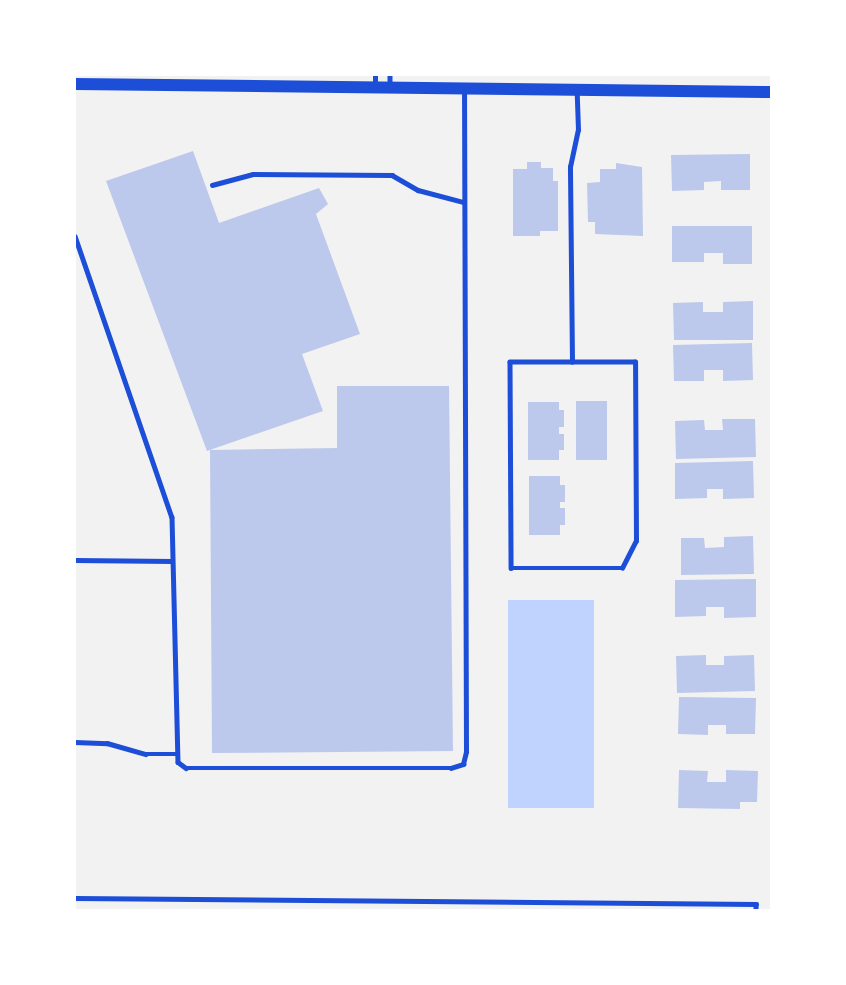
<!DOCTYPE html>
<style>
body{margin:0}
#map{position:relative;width:846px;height:985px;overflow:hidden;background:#f2f2f2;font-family:"Noto Serif",serif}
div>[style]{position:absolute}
.water>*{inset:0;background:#bfd3fe;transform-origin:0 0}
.building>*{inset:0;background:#bdc9ec;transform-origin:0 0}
.service>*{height:4.5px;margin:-2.25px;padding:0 2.25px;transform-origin:2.25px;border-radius:2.25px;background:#1d4ed8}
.secondary>*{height:12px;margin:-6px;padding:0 6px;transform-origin:6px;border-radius:6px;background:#1d4ed8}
span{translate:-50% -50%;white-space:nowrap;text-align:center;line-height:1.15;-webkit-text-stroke:6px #fff;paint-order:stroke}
.frame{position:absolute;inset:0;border:76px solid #fff;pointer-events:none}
</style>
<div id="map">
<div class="water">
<div style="left:594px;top:600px;width:208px;height:86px;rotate:90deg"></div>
</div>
<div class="building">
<div style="clip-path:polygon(193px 151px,219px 223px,319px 188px,328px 204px,316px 214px,360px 334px,302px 354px,323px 411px,207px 451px,106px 181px)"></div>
<div style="clip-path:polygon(750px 154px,750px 190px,721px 190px,721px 181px,704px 182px,704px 190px,672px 191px,671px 155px)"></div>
<div style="clip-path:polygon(527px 162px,541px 162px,541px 168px,553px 168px,553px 181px,558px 181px,558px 231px,540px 231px,540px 236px,513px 236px,513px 169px,527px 169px)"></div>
<div style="clip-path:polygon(616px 163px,642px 167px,643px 236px,595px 234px,595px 222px,588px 222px,587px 183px,600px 182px,600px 169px,616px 169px)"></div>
<div style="clip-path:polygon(672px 226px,752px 226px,752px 264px,723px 264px,723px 253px,704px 253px,704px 262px,672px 262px)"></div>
<div style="clip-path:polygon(753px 301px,753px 340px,674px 340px,673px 303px,703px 302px,703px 312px,723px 312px,723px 302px)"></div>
<div style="clip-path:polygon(752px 343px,753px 380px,723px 381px,723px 370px,704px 370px,704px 381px,674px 381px,673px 345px)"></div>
<div style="clip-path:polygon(337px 386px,449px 386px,453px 751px,212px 753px,210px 450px,337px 448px)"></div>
<div style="left:576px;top:401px;width:31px;height:59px"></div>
<div style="clip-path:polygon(528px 402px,559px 402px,559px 410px,564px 410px,564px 427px,559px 427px,559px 434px,564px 434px,564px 450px,559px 450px,559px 460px,528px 460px)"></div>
<div style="clip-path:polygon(722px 419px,755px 419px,756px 457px,676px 459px,675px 421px,704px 420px,705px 430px,723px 430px)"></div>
<div style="clip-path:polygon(753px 461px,754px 498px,723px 499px,723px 489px,707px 489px,707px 498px,675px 499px,675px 463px)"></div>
<div style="clip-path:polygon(529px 476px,560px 476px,560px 485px,565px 485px,565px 502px,560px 502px,560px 508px,565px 508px,565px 525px,560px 525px,560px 535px,529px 535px)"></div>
<div style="clip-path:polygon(753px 536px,754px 574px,681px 575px,681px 538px,704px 538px,705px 548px,724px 547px,724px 537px)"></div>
<div style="clip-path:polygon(756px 579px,756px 617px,724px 618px,724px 607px,706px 607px,706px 616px,675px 617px,675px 580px)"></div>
<div style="clip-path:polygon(706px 655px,706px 665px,724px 665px,724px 656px,754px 655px,755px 691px,677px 693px,676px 656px)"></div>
<div style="clip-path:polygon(679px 697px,756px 698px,755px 734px,726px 734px,726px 725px,708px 725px,708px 735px,678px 734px)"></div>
<div style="clip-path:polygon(679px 770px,708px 771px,707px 782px,726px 782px,726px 770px,758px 771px,757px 802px,740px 802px,740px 809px,678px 808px)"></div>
</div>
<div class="service">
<div style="left:390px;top:75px;width:11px;rotate:90deg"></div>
<div style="left:375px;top:87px;width:12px;rotate:-90deg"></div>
<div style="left:212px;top:185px;width:42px;rotate:-15deg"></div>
<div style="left:253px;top:174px;width:139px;rotate:0.4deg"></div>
<div style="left:392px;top:175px;width:30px;rotate:30deg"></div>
<div style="left:418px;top:190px;width:47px;rotate:14.9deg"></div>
<div style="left:75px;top:236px;width:297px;rotate:71deg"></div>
<div style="left:172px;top:517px;width:245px;rotate:88.6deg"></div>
<div style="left:178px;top:762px;width:10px;rotate:37deg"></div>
<div style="left:186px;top:768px;width:265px"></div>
<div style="left:451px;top:768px;width:13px;rotate:-18deg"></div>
<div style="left:463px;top:764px;width:12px;rotate:-76deg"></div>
<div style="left:466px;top:752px;width:662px;rotate:-90.17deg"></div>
<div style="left:572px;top:362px;width:62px;rotate:180deg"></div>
<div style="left:510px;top:362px;width:206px;rotate:89.7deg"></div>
<div style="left:511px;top:568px;width:111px"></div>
<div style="left:622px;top:568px;width:30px;rotate:-63deg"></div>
<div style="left:636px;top:541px;width:179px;rotate:-90.3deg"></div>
<div style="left:635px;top:362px;width:63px;rotate:180deg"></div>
<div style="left:572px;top:362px;width:195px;rotate:-90.6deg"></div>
<div style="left:570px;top:167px;width:38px;rotate:-78deg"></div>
<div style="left:578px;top:130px;width:38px;rotate:-92deg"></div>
<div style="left:75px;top:560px;width:97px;rotate:0.6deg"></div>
<div style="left:75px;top:742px;width:32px;rotate:2deg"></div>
<div style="left:107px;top:743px;width:40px;rotate:16deg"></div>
<div style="left:145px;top:754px;width:31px"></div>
<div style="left:75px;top:898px;width:681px;rotate:0.5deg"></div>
<div style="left:756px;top:904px;width:6px;rotate:90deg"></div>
</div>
<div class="secondary">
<div style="left:75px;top:84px;width:696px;rotate:0.66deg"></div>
</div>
<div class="frame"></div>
</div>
